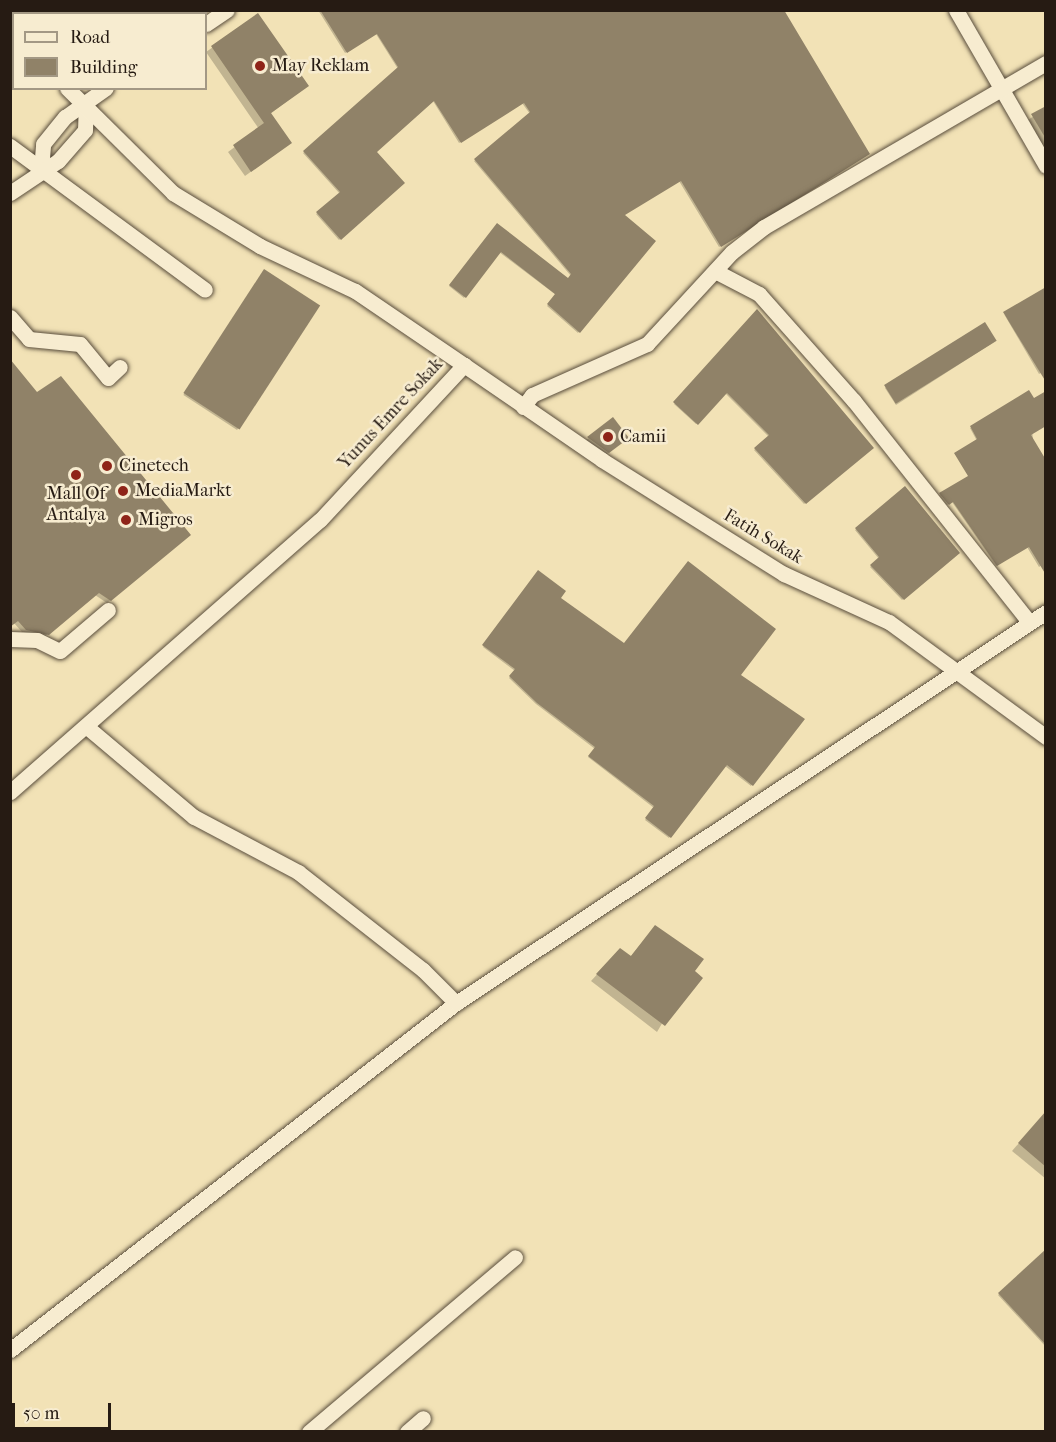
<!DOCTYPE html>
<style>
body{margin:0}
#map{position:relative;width:1056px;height:1442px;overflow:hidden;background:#f2e2b6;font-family:"IM FELL French Canon",serif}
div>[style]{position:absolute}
.shadow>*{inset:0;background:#0003;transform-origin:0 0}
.building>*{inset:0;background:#908268;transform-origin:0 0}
.roads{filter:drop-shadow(0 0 2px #594d3c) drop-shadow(0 0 2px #594d3c)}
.minor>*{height:15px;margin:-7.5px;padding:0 7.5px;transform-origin:7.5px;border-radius:7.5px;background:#f7ecd0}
.dots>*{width:16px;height:16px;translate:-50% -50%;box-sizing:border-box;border:3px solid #f7ecd0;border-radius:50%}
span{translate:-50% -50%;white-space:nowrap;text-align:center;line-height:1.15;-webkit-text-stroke:5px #f7ecd0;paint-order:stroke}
.poi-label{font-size:18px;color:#261b13}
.left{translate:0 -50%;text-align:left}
.street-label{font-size:18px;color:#261b13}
.frame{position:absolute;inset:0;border:12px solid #261b13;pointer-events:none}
.legend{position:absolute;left:12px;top:12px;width:195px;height:78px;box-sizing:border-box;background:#f7ecd0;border:2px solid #a39884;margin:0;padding:8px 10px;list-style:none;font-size:18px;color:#261b13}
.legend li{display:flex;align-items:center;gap:12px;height:30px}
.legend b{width:30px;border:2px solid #a39884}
.scale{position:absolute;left:12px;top:1403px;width:99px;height:27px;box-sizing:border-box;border:3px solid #261b13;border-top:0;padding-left:8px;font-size:18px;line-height:21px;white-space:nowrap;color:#261b13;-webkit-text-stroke:4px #f7ecd0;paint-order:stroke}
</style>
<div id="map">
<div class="shadow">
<div style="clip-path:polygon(157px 10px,210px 10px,206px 14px)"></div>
<div style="clip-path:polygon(318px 10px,745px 10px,867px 155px,719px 247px,679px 181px,623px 215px,654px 241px,578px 333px,547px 306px,556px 295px,499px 252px,464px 298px,449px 286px,497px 225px,568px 280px,571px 276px,474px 161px,530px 114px,522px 103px,459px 143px,433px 101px,375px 152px,402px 184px,339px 240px,316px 214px,340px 194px,303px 153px,398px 69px,376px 34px,345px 53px)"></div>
<div style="clip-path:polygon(258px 15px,307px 86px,270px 114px,290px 143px,245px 176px,228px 152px,259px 129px,206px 52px)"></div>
<div style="clip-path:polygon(1046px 108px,1046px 151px,1028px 120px)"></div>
<div style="left:264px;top:271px;width:64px;height:148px;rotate:33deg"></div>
<div style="clip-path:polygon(757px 312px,872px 447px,804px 504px,754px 450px,769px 437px,725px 393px,696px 424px,674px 404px)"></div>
<div style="clip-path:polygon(1004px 314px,1046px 370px,1039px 374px)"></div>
<div style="clip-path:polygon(994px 342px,896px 405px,885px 388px,886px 387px)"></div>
<div style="clip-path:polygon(1028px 392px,1046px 562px,1039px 567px,1027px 547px,996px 566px,952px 502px,947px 505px,939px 495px,967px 478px,970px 483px,977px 441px,970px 428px)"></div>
<div style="clip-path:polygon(37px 394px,186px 538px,107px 603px,95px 595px,44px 637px,22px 632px,14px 623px)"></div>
<div style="clip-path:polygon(613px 419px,620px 444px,601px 459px,581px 444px)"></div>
<div style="clip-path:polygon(904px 488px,958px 553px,902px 600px,870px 567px,879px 559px,855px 530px)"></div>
<div style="clip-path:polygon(538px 572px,559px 598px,624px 645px,739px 675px,803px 719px,751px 786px,725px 766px,669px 838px,645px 820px,654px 808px,588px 757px,595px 749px,536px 704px,509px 678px,515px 671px,483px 647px)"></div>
<div style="clip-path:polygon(655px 927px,693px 971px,657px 1032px,591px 981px,613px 957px,630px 957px)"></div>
<div style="clip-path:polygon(1046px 1112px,1046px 1179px,1012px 1151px)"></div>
<div style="clip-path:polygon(1046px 1251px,1046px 1347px,998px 1295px)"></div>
</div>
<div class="building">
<div style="clip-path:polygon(320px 10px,784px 10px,870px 154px,721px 247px,681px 181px,625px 215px,656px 241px,580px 333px,547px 304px,555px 294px,501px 252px,466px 298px,449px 285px,497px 223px,568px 278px,571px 274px,474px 159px,530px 112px,524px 103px,461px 143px,434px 101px,377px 152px,405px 183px,341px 240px,316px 212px,340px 192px,303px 151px,398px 67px,377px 34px,347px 53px)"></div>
<div style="clip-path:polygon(258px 13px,309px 86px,271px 113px,292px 143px,251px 172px,233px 145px,264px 123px,211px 46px)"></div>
<div style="clip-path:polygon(1046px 106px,1046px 139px,1031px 114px)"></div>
<div style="left:264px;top:269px;width:67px;height:148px;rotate:33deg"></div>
<div style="clip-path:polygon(1046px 287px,1046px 382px,1003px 312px)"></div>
<div style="clip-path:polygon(757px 309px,874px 448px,806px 504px,754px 448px,769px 435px,727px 393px,698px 425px,673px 402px)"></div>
<div style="left:985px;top:322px;width:22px;height:119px;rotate:58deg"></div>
<div style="clip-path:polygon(10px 359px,37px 392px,61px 376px,191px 535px,111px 601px,99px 593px,49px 635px,26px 630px,18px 621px,10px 627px)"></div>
<div style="clip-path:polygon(1029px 390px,1034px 398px,1046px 391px,1046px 426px,1031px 435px,1046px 460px,1046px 575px,1029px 547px,997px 566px,953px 502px,949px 505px,939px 493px,968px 476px,954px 453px,977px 439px,970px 426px)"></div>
<div style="clip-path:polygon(613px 417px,629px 438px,609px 453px,587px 437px)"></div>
<div style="clip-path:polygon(905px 486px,960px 553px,904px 600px,870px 565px,879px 557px,855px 528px)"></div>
<div style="clip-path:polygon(688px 561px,776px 629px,741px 675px,805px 719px,753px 786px,727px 765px,671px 838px,645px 818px,654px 806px,588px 756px,595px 747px,537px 703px,509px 676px,515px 669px,482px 645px,538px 570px,566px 591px,561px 598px,624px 643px)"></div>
<div style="clip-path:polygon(655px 925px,704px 959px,695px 971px,703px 978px,665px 1026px,596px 974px,620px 948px,631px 956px)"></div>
<div style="clip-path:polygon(1046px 1111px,1046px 1167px,1018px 1143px)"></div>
<div style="clip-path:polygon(1046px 1249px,1046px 1345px,998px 1293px)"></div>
</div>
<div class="roads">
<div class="minor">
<div style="left:956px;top:10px;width:180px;rotate:60deg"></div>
<div style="left:206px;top:24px;width:25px;rotate:-34deg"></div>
<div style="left:10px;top:40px;width:4px;rotate:27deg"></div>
<div style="left:10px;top:146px;width:242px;rotate:36.4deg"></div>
<div style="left:41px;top:169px;width:25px;rotate:-85deg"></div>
<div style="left:43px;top:144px;width:35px;rotate:-51deg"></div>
<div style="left:65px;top:117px;width:50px;rotate:-35.3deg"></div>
<div style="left:10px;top:193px;width:58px;rotate:-33.7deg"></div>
<div style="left:58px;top:161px;width:41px;rotate:-48.9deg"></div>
<div style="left:85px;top:130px;width:25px;rotate:-88deg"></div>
<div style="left:715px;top:271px;width:50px;rotate:27.6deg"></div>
<div style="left:759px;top:294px;width:143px;rotate:48.4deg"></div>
<div style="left:854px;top:401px;width:282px;rotate:51.6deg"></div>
<div style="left:10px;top:317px;width:29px;rotate:49deg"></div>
<div style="left:29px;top:339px;width:51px;rotate:5.6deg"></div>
<div style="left:80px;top:344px;width:44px;rotate:50.5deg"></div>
<div style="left:108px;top:378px;width:16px;rotate:-43deg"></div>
<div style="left:464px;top:365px;width:168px;rotate:34.5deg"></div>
<div style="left:602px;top:460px;width:215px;rotate:32.1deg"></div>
<div style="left:784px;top:574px;width:115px;rotate:24.6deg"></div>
<div style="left:889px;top:622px;width:195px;rotate:36.2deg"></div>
<div style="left:523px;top:407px;width:15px;rotate:-53deg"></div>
<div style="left:532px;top:395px;width:126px;rotate:-23.9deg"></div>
<div style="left:647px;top:344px;width:125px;rotate:-47.3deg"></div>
<div style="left:732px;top:252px;width:41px;rotate:-38deg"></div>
<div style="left:764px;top:227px;width:326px;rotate:-30.2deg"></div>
<div style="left:10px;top:639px;width:27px;rotate:2deg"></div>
<div style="left:37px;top:640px;width:25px;rotate:26deg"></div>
<div style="left:60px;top:651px;width:63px;rotate:-40.5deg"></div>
<div style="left:87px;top:727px;width:140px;rotate:40.1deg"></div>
<div style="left:194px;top:817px;width:118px;rotate:27.9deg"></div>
<div style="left:298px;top:872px;width:159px;rotate:38.1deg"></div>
<div style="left:423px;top:970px;width:47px;rotate:45deg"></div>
<div style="left:10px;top:792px;width:412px;rotate:-41.3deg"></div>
<div style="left:320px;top:520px;width:212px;rotate:-47.1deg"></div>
<div style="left:464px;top:365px;width:132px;rotate:-145.8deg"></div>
<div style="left:355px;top:291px;width:105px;rotate:-154.7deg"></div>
<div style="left:260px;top:246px;width:102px;rotate:-148.7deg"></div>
<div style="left:173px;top:193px;width:149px;rotate:-135.3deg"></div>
<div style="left:10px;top:1350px;width:565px;rotate:-37.88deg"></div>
<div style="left:456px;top:1003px;width:708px;rotate:-33.53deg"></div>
<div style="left:309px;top:1432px;width:270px;rotate:-40.3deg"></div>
<div style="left:407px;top:1432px;width:21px;rotate:-41deg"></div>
</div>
</div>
<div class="dots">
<div style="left:260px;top:66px;background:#8f2418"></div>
<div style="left:608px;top:437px;background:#8f2418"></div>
<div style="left:107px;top:466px;background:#8f2418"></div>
<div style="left:76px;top:475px;background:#8f2418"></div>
<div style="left:123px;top:491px;background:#8f2418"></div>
<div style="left:126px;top:520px;background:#8f2418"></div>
</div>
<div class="poi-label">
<span class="left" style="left:272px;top:66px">May Reklam</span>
<span class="left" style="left:620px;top:437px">Camii</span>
<span class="left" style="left:119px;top:466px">Cinetech</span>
<span class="left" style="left:135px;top:491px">MediaMarkt</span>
<span style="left:76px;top:505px">Mall Of<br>Antalya</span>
<span class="left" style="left:138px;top:520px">Migros</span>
</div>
<div class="street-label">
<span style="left:391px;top:414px;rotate:-47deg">Yunus Emre Sokak</span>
<span style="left:763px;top:537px;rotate:31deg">Fatih Sokak</span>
</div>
<div class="frame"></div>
<ul class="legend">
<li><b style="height:8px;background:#f7ecd0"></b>Road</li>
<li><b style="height:16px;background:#908268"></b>Building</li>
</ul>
<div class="scale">50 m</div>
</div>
